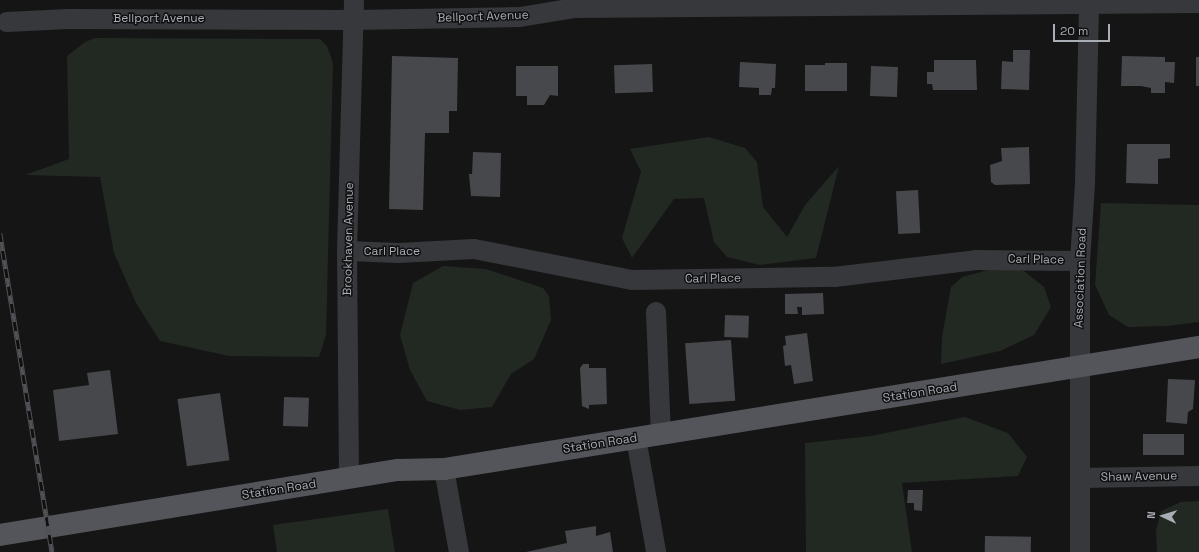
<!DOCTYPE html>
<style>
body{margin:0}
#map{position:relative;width:1199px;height:552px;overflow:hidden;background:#151516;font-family:"Space Grotesk",sans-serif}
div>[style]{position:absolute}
.green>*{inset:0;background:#222822}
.building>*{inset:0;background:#47484b;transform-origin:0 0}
.minor>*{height:20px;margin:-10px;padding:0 10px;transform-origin:10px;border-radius:10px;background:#36383b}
.major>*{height:22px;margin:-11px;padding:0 11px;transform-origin:11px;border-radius:11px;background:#53555a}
.rail>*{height:4.5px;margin-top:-2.25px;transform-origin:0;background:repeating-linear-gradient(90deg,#101011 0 9px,#505256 0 18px);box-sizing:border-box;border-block:1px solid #505256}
span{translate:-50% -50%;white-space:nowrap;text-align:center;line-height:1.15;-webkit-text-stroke:3px #101011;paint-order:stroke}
.street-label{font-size:12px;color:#a9aeb5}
.north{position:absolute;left:1143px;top:496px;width:40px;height:40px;-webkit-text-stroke:3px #101011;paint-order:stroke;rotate:274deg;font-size:11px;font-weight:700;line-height:16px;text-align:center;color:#a9aeb5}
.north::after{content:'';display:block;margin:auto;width:14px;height:18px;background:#a9aeb5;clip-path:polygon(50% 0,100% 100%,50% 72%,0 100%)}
.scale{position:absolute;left:1053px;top:24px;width:57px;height:18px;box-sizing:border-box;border:2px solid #a9aeb5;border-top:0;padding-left:5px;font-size:12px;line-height:14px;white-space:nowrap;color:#a9aeb5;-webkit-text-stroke:3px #101011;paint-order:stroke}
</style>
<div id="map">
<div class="green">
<div style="clip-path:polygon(95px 38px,320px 39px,327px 46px,333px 63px,326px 335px,319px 357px,229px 356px,160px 341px,136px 303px,114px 253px,100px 177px,25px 175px,69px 159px,67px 56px,85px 42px)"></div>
<div style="clip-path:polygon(709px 137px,745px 148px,757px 162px,763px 207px,787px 237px,805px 205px,839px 166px,816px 258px,760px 265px,727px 257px,714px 242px,704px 198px,674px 199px,632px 258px,622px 238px,641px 172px,630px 149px)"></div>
<div style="clip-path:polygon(1101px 203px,1199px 205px,1199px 322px,1167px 326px,1128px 327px,1109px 315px,1095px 285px)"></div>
<div style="clip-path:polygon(443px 266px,486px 269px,543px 288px,549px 296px,551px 320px,534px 359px,511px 374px,492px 407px,460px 410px,427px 401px,410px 370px,400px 335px,413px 283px)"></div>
<div style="clip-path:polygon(1003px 266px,1024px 271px,1044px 287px,1051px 307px,1034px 335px,1000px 351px,941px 364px,942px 336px,951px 287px,962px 277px)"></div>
<div style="clip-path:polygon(965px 417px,1008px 433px,1027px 457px,1018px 476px,902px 483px,912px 552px,806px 552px,805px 443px,871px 436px)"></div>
<div style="clip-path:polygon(1199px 501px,1199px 552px,1157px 552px,1156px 531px,1161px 511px,1181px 502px)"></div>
<div style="clip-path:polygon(388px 509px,395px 552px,277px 552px,273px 525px)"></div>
</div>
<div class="building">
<div style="clip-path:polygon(1013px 50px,1030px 50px,1029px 90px,1001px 89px,1002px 61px,1013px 62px)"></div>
<div style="clip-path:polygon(392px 56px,458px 58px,457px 111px,449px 111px,449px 133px,425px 133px,423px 210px,389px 209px)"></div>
<div style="clip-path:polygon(1122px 56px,1165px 57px,1165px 62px,1175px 62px,1174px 83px,1165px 82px,1165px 93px,1151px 93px,1151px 88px,1141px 86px,1121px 86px)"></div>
<div style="left:1196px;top:57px;width:3px;height:29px"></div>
<div style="clip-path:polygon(934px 60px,976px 60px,977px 90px,933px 90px,932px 84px,927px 84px,927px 72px,934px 72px)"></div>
<div style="clip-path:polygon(740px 62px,776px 64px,775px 88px,772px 88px,771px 95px,759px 95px,759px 88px,739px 87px)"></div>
<div style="clip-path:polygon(825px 63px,847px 63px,847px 91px,805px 91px,805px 65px,825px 65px)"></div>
<div style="left:652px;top:64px;width:28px;height:38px;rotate:88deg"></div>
<div style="clip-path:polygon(516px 66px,558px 66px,558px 96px,550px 95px,544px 105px,527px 105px,527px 96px,516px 96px)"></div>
<div style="left:871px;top:66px;width:27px;height:30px;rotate:2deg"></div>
<div style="clip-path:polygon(1127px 144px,1170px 144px,1170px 158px,1158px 159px,1158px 184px,1126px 183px)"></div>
<div style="clip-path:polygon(1029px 147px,1030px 184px,995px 185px,991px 182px,990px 165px,1002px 161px,1001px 148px)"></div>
<div style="clip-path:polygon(473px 152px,501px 153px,500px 197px,471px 196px,469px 174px,472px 174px)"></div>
<div style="left:918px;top:190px;width:43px;height:22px;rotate:87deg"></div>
<div style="clip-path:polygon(823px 293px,824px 314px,802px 315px,802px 307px,797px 307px,798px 314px,785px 314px,785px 294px)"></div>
<div style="left:725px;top:315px;width:24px;height:22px;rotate:2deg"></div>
<div style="clip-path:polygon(807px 333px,813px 381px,794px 384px,791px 365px,785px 366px,783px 346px,786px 345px,785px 336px)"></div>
<div style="left:731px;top:340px;width:61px;height:46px;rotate:86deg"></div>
<div style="clip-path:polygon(583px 364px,589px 364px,589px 368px,606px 368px,607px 404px,589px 405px,589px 409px,582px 406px,580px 368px)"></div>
<div style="clip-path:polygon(110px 370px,118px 434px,59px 441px,53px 390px,89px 385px,87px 373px)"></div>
<div style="clip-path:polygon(1168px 379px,1195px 380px,1193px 409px,1188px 412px,1187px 424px,1166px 422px)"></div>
<div style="left:220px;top:393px;width:68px;height:43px;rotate:82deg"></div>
<div style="left:284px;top:397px;width:25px;height:29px;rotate:2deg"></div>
<div style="left:1143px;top:434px;width:41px;height:21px"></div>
<div style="clip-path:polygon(908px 490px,923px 490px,922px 511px,914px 510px,914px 503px,907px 503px)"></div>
<div style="clip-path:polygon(596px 526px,596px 536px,610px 532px,613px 552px,526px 552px,567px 543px,565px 531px)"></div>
<div style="left:985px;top:536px;width:46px;height:16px;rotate:1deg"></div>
</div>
<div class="minor">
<div style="left:7px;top:22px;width:61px;rotate:-2.8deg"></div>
<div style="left:68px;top:19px;width:286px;rotate:0.2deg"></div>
<div style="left:354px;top:20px;width:166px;rotate:-1deg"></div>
<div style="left:520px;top:17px;width:56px;rotate:-9.3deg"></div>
<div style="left:575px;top:8px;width:624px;rotate:-0.46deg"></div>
<div style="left:347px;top:251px;width:52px;rotate:2.2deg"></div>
<div style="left:399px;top:253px;width:75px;rotate:-3.1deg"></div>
<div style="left:474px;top:249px;width:161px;rotate:11.1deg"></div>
<div style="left:632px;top:280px;width:202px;rotate:-0.9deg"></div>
<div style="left:834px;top:277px;width:143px;rotate:-6.8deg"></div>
<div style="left:976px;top:260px;width:104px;rotate:0.6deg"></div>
<div style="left:656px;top:312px;width:122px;rotate:87.7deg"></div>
<div style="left:636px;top:438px;width:116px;rotate:80deg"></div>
<div style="left:444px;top:469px;width:84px;rotate:79.8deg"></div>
<div style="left:349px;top:478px;width:227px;rotate:-90.5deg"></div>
<div style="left:347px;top:251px;width:251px;rotate:-88.4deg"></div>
<div style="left:1080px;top:478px;width:119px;rotate:-1deg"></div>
<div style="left:1080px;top:552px;width:291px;rotate:-90deg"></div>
<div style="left:1080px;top:261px;width:78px;rotate:-86.3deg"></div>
<div style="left:1085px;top:183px;width:178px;rotate:-88.7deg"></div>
</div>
<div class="major">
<div style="left:0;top:535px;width:403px;rotate:-9.3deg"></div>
<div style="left:398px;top:470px;width:46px;rotate:-1.2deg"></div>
<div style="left:444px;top:469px;width:765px;rotate:-9.18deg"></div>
</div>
<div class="rail">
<div style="left:0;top:233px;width:323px;rotate:80.7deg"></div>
</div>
<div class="street-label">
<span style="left:483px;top:17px;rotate:-2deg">Bellport Avenue</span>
<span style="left:159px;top:19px">Bellport Avenue</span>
<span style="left:349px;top:239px;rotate:-89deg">Brookhaven Avenue</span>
<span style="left:392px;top:252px">Carl Place</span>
<span style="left:1036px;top:260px;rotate:1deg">Carl Place</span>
<span style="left:1081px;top:278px;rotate:-88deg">Association Road</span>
<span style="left:713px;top:279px;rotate:-1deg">Carl Place</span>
<span style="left:920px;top:393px;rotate:-9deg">Station Road</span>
<span style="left:600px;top:444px;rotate:-9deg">Station Road</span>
<span style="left:1139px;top:477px;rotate:-1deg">Shaw Avenue</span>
<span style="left:279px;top:490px;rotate:-9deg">Station Road</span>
</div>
<div class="north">N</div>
<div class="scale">20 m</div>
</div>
